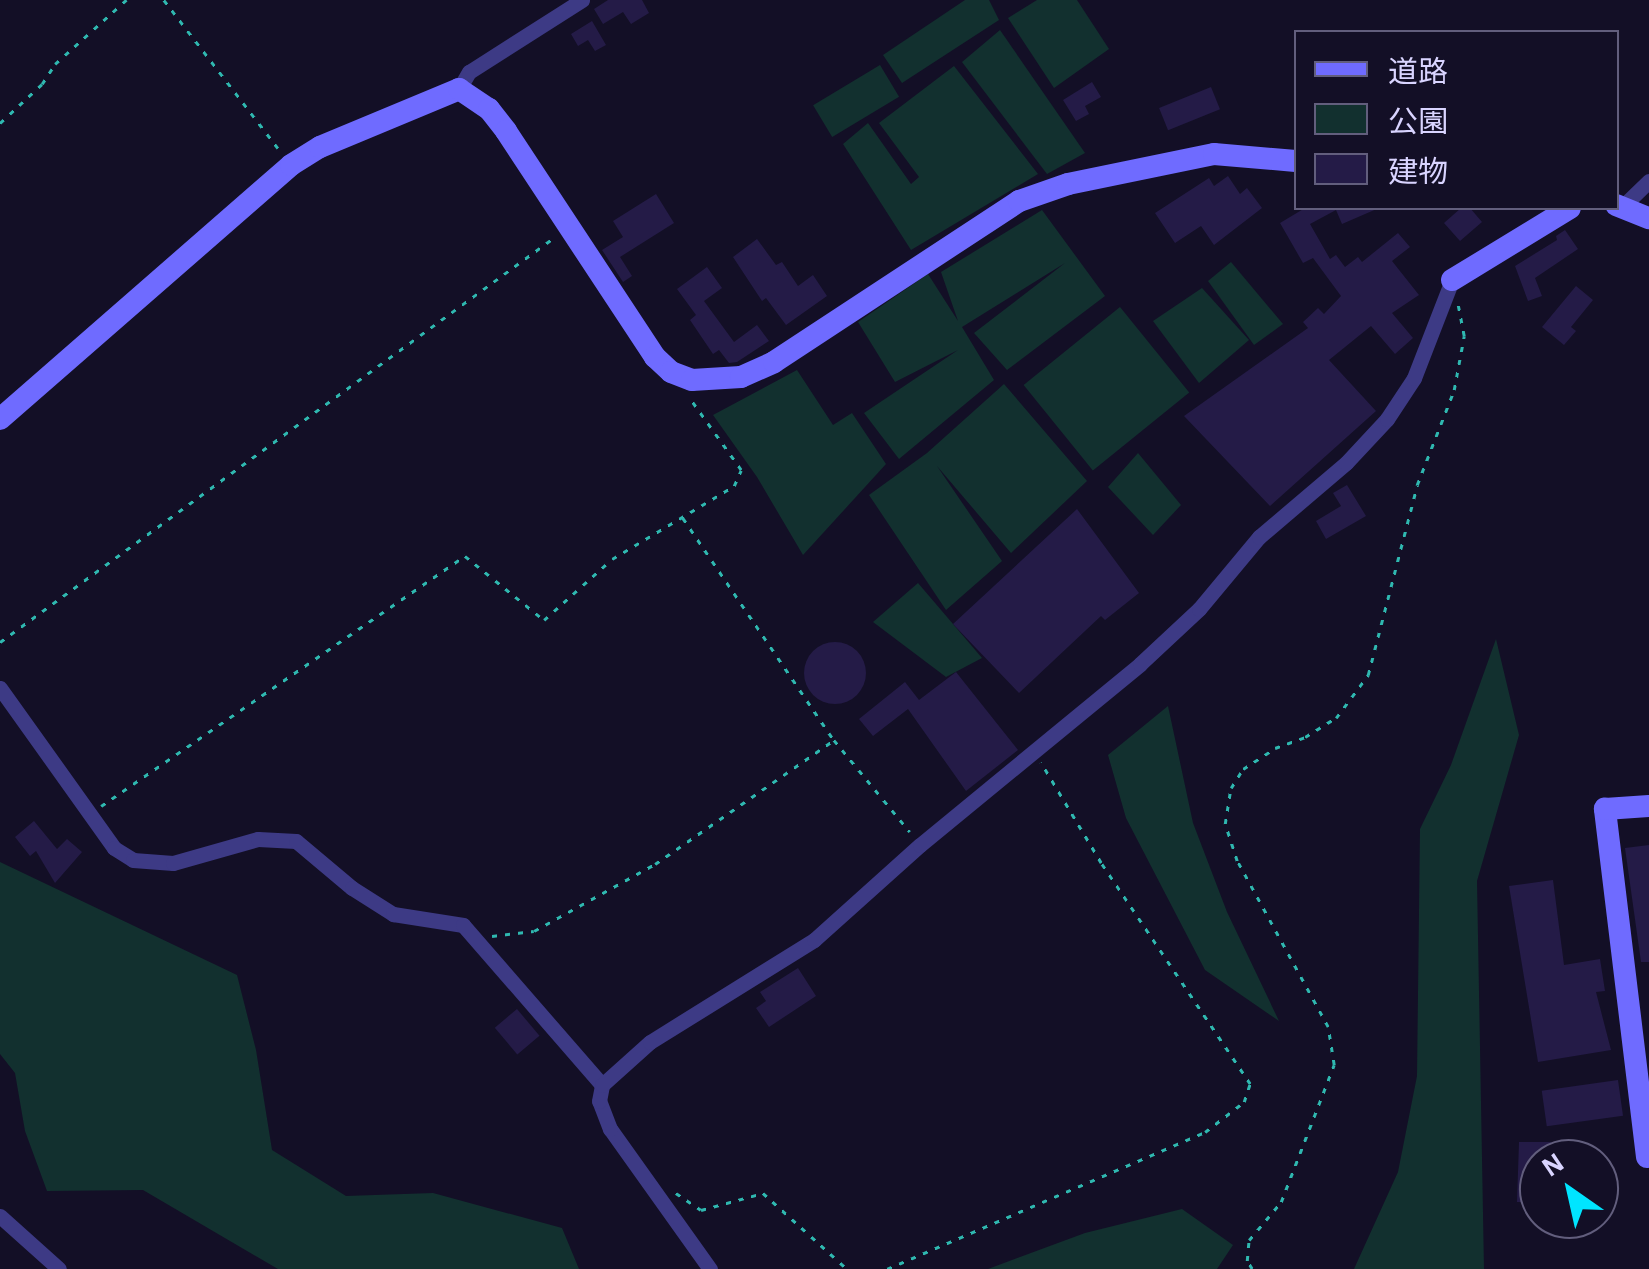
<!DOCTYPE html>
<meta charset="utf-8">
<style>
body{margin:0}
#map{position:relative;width:1649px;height:1269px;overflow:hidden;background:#130f26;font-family:"Alegreya Sans","Noto Sans JP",sans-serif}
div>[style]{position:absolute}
.green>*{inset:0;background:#12302f;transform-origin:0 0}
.building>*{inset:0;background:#241b47;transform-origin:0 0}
.round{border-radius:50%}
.path>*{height:2.5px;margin-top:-1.25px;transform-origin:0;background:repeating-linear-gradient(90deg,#2fb8b0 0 5px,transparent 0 13px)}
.street>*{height:15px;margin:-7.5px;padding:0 7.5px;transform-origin:7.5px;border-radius:7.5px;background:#3d3a85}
.secondary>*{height:22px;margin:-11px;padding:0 11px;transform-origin:11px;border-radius:11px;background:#6f6bff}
span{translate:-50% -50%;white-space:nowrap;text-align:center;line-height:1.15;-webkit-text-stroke:8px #130f26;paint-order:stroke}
.legend{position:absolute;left:1294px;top:30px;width:325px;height:180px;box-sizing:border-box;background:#130f26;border:2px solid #625e7d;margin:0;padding:12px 18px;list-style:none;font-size:30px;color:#d9d4ff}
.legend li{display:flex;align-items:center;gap:20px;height:50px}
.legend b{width:50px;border:2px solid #625e7d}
.north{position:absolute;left:1519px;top:1139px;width:100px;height:100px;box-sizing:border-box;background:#130f26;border:2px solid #625e7d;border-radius:50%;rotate:326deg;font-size:28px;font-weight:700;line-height:40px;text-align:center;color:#d9d4ff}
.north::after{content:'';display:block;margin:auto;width:35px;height:45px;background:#00e5ff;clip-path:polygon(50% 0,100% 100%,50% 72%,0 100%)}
</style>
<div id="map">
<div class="green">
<div style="clip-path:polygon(965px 0,989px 0,999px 20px,902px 83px,883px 55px)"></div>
<div style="clip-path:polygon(1037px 0,1077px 0,1109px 49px,1054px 88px,1008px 18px)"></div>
<div style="clip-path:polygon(1000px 30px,1085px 153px,1047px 174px,962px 62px)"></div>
<div style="left:880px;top:65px;width:37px;height:78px;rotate:59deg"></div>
<div style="clip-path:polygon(954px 66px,1038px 174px,911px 250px,843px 144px,868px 123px,911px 184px,919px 177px,879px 123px)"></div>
<div style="clip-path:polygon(1042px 210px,1105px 296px,1007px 370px,974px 333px,1065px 263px,962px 327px,994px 380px,899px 459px,864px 413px,958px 350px,895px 382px,858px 322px,928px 274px,958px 321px,941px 272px)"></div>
<div style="clip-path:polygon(1231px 262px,1283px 324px,1254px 345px,1208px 281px)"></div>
<div style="clip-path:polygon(1202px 288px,1249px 340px,1199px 383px,1153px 321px)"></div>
<div style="left:1120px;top:307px;width:110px;height:124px;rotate:51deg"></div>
<div style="clip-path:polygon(797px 370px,833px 425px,852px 413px,886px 464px,803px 555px,757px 477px,713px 415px)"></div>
<div style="clip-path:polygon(1004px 384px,1087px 481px,1011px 553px,937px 466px,1002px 561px,946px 610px,869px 495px,927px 453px)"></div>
<div style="clip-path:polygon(1138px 453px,1181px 505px,1153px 535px,1108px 487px)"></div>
<div style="clip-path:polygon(918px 583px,953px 624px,982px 658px,946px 677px,873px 622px)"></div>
<div style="clip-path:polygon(1496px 639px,1519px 735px,1477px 881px,1484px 1269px,1354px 1269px,1398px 1172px,1417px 1076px,1420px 829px,1451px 765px)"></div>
<div style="clip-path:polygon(1168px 706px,1193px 823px,1227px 912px,1279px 1021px,1205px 970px,1126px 818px,1108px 755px)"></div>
<div style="clip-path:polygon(0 862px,237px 975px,256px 1050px,272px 1150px,346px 1196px,433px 1193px,562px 1228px,579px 1269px,278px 1269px,143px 1190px,47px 1191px,25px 1131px,15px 1073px,0 1054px)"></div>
<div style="clip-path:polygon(1182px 1209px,1233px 1245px,1217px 1269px,988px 1269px,1085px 1233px)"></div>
</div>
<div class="building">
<div style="clip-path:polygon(608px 0,642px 0,649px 13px,631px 24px,623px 12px,603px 24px,594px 9px)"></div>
<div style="clip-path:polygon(592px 21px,606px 45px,595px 51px,588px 40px,578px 46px,571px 34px)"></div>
<div style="clip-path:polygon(1092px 82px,1101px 97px,1085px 106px,1089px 114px,1076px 121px,1063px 100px)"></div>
<div style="left:1211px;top:87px;width:24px;height:56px;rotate:68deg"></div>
<div style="clip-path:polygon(1228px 176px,1240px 194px,1247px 188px,1262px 208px,1214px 245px,1201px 226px,1175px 243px,1155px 213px,1209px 178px,1214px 186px)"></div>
<div style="clip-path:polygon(656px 194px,674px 223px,620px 257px,632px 276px,623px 282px,602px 250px,623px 237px,613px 221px)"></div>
<div style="clip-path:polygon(1305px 208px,1379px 208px,1342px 224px,1336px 210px,1310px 224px,1330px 259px,1336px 255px,1345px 267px,1358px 257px,1362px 262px,1398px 233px,1410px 247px,1392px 261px,1419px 295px,1392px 313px,1413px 338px,1395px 354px,1371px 326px,1329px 360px,1376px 411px,1270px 506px,1184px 416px,1308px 328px,1303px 322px,1318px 308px,1324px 314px,1341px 296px,1313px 258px,1303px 263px,1280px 223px)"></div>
<div style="clip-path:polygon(1461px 208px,1470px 208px,1482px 222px,1460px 241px,1444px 223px)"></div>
<div style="clip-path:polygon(1565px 230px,1578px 249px,1535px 278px,1542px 296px,1528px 301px,1515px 266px,1557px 240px,1556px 236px)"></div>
<div style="clip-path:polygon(757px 239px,776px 265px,782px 262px,798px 286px,813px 275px,827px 296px,786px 325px,766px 298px,762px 301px,733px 257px)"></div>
<div style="clip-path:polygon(707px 267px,722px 288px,704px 301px,734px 342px,757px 325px,769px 341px,737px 362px,729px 363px,719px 350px,713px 354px,690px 320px,696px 315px,677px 289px)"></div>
<div style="clip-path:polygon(1576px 286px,1593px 300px,1571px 327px,1576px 331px,1564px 345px,1542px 327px)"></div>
<div style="clip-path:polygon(1347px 485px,1366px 516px,1326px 539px,1316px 521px,1341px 506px,1333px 493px)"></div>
<div style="clip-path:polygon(1077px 509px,1139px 593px,1105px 620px,1101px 616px,1019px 693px,953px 624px)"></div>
<div class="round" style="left:804px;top:642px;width:62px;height:62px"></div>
<div style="clip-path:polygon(956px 672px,1018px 750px,966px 791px,908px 709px,873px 736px,859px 719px,905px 682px,919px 700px)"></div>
<div style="clip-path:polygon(34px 821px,57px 849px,67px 839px,82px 852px,55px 883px,36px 851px,30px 856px,15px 837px)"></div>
<div style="clip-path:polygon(1649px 845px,1649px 962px,1641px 962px,1625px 848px)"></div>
<div style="clip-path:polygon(1553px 880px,1564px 965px,1600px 959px,1605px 991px,1596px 992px,1611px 1050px,1538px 1062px,1509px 886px)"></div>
<div style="clip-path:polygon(798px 968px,816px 996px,769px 1027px,756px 1008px,766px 1001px,760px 992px)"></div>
<div style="left:517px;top:1009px;width:35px;height:29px;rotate:50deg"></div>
<div style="left:1618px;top:1080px;width:36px;height:77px;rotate:82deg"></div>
<div style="clip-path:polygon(1519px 1142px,1551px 1142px,1550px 1159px,1539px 1159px,1539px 1202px,1517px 1202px)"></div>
</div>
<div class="path">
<div style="left:164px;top:0;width:187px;rotate:52.4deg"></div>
<div style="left:0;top:123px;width:57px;rotate:-42.9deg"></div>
<div style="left:42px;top:84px;width:24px;rotate:-57deg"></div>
<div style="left:55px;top:64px;width:96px;rotate:-42deg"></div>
<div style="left:683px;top:518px;width:268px;rotate:55.8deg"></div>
<div style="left:834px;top:740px;width:119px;rotate:50.4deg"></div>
<div style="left:0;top:642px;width:683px;rotate:-36.13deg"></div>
<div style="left:101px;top:806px;width:442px;rotate:-34.5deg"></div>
<div style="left:465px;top:556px;width:102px;rotate:39deg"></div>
<div style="left:544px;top:620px;width:91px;rotate:-41.9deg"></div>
<div style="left:612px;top:559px;width:142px;rotate:-30.9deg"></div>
<div style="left:734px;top:486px;width:17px;rotate:-66deg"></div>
<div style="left:741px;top:470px;width:87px;rotate:-125.7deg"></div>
<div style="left:492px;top:936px;width:42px;rotate:-6.8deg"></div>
<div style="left:534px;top:931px;width:138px;rotate:-29deg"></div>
<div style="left:655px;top:864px;width:218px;rotate:-34.7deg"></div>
<div style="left:676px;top:1193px;width:30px;rotate:34deg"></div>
<div style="left:701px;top:1210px;width:64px;rotate:-15.3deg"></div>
<div style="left:763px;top:1193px;width:113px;rotate:42.1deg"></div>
<div style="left:887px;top:1269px;width:346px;rotate:-23.3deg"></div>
<div style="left:1205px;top:1132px;width:49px;rotate:-37.6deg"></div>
<div style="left:1244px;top:1102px;width:19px;rotate:-72deg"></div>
<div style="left:1250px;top:1084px;width:267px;rotate:-124deg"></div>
<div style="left:1101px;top:863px;width:117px;rotate:-121deg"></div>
<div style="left:1252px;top:1269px;width:9px;rotate:-122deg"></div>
<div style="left:1247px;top:1261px;width:21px;rotate:-85deg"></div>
<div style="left:1249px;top:1240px;width:50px;rotate:-49.9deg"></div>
<div style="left:1281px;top:1202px;width:147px;rotate:-68.9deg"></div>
<div style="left:1334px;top:1065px;width:38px;rotate:-99deg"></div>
<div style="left:1328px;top:1027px;width:189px;rotate:-118.7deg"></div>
<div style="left:1237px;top:861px;width:39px;rotate:-108deg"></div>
<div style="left:1225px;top:824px;width:36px;rotate:-81deg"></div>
<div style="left:1231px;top:788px;width:22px;rotate:-58deg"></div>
<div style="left:1243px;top:769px;width:38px;rotate:-33deg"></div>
<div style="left:1275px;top:748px;width:32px;rotate:-20deg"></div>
<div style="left:1305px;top:737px;width:36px;rotate:-32deg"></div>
<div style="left:1336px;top:718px;width:54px;rotate:-53.3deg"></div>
<div style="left:1368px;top:675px;width:196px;rotate:-75.5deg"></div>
<div style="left:1417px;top:485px;width:102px;rotate:-68.7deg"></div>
<div style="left:1454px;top:390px;width:55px;rotate:-79.5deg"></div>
<div style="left:1464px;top:336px;width:32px;rotate:-101deg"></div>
</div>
<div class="street">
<div style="left:459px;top:89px;width:20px;rotate:-60deg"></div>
<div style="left:469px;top:72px;width:134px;rotate:-32.5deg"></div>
<div style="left:1623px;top:206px;width:36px;rotate:-44deg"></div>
<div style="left:0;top:688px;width:196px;rotate:54.5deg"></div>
<div style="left:114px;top:848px;width:22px;rotate:32deg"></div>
<div style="left:133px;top:860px;width:40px;rotate:4.3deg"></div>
<div style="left:173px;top:863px;width:88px;rotate:-15.8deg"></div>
<div style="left:258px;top:839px;width:38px;rotate:3deg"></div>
<div style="left:296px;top:841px;width:73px;rotate:40deg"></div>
<div style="left:352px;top:888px;width:49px;rotate:32.4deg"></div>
<div style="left:393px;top:914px;width:71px;rotate:8.9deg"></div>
<div style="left:463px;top:925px;width:212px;rotate:49deg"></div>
<div style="left:0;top:1216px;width:79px;rotate:41.9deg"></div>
<div style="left:710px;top:1269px;width:172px;rotate:-125.5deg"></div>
<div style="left:610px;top:1129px;width:30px;rotate:-111deg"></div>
<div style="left:599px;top:1101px;width:16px;rotate:-79deg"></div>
<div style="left:602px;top:1085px;width:64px;rotate:-41.9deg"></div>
<div style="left:650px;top:1042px;width:193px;rotate:-31.9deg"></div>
<div style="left:814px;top:940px;width:142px;rotate:-41.9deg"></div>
<div style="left:920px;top:845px;width:285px;rotate:-39.4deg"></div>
<div style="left:1140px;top:664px;width:81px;rotate:-43deg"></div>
<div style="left:1199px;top:609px;width:94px;rotate:-50.2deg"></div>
<div style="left:1259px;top:537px;width:114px;rotate:-40.4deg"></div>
<div style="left:1346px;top:463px;width:60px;rotate:-47deg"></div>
<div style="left:1387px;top:419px;width:49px;rotate:-56.6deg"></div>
<div style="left:1414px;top:378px;width:105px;rotate:-68.8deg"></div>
</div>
<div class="secondary">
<div style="left:1616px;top:205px;width:35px;rotate:22deg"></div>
<div style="left:1452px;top:280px;width:138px;rotate:-31.4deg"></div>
<div style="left:0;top:419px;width:386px;rotate:-41.1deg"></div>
<div style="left:291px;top:165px;width:34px;rotate:-32deg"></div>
<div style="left:320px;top:147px;width:151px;rotate:-22.6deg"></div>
<div style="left:459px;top:89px;width:36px;rotate:34deg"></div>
<div style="left:489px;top:109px;width:28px;rotate:52deg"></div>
<div style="left:506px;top:131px;width:271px;rotate:56.6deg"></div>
<div style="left:655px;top:357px;width:22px;rotate:43deg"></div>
<div style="left:671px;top:372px;width:22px;rotate:21deg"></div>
<div style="left:692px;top:380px;width:49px;rotate:-3.5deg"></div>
<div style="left:741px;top:377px;width:36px;rotate:-24deg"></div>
<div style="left:774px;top:362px;width:293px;rotate:-33.3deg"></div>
<div style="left:1019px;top:201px;width:52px;rotate:-19.1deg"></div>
<div style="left:1068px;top:184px;width:149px;rotate:-11.6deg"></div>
<div style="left:1214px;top:154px;width:82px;rotate:4.9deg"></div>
<div style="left:1647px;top:1157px;width:351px;rotate:-96.9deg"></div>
<div style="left:1605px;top:809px;width:44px;rotate:-3.9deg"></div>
</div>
<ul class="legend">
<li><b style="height:12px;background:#6f6bff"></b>道路</li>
<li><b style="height:28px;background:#12302f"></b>公園</li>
<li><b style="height:28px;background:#241b47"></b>建物</li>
</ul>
<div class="north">N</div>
</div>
